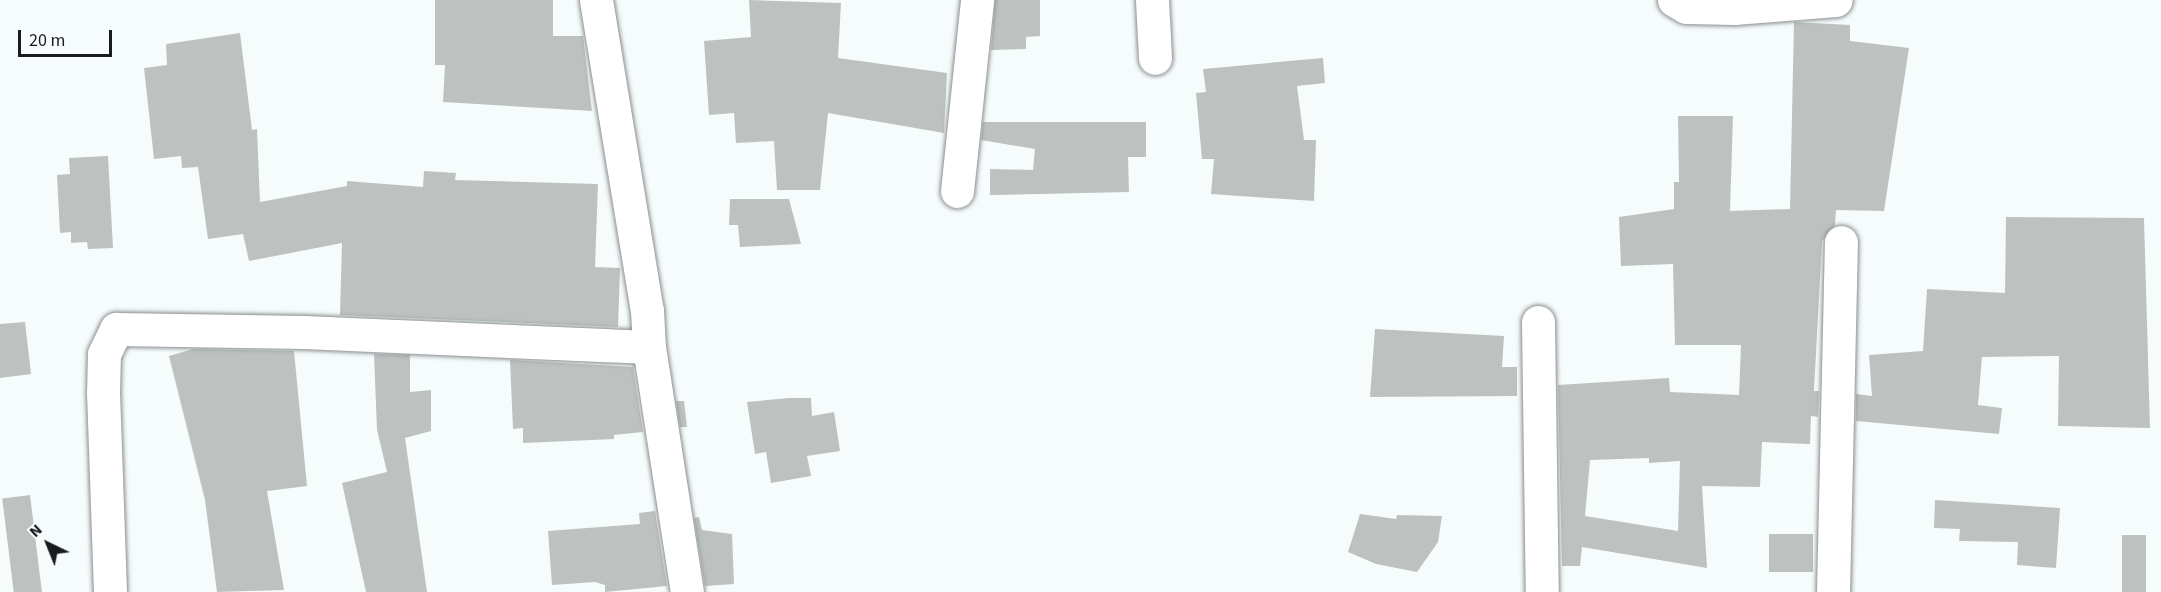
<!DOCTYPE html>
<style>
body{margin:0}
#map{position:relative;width:2161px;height:592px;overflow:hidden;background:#f6fbfc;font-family:"Source Sans 3",sans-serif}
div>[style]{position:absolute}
.building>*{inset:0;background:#bdc2c1;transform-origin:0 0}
.roads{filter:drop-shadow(0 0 2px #8a8e90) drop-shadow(0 0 2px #8a8e90)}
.minor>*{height:33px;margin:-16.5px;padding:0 16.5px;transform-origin:16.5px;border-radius:16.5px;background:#fff}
span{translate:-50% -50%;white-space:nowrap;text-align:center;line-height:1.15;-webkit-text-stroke:6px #f6fbfc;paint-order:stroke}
.north{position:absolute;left:18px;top:514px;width:60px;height:60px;-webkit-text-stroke:4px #f6fbfc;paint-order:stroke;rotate:317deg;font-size:16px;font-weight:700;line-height:24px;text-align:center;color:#1a1b1c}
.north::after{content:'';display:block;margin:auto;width:21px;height:27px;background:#1a1b1c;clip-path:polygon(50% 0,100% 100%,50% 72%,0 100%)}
.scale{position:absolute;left:18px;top:30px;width:94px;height:27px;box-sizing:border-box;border:3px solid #1a1b1c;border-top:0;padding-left:8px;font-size:18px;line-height:21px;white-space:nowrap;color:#1a1b1c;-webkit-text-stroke:4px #f6fbfc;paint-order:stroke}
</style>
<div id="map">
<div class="building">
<div style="clip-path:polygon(435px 0,553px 0,553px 36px,583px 36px,592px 111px,443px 102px,445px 65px,435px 65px)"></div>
<div style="clip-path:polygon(749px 0,841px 3px,838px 58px,947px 73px,944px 133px,828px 113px,820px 190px,777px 190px,774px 141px,736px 143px,734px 113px,709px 115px,704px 41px,751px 37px)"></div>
<div style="clip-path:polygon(995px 0,1040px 0,1040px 36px,1026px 37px,1026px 49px,991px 50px)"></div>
<div style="clip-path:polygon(evenodd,1794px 22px,1850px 25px,1850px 41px,1909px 48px,1884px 211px,1836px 210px,1835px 225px,1822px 241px,1814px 391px,1819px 391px,1818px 417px,1811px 416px,1810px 444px,1762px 442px,1760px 487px,1702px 486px,1707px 568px,1582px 547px,1580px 566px,1562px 566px,1558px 385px,1669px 378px,1670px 392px,1739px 395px,1741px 345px,1675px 345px,1673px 264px,1621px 266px,1619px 217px,1674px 209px,1674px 182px,1679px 182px,1678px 116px,1733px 116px,1730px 211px,1790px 209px,1794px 22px,1649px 458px,1649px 463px,1680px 461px,1678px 531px,1585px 516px,1590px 460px,1649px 458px)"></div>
<div style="clip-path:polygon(240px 33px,252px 130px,257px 129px,260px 202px,347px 186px,347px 181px,423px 187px,424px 171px,456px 173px,455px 180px,598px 184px,595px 267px,620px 268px,618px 327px,340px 315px,342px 243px,249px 261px,243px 234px,208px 239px,198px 167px,182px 168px,181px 156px,154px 159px,144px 68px,167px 65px,166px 44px)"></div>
<div style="clip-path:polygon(1323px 58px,1325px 83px,1297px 86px,1304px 140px,1316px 140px,1314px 201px,1211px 194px,1214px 159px,1202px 159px,1196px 93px,1206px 92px,1203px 69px)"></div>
<div style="clip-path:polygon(983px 122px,1146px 122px,1146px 157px,1128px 157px,1129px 192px,990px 195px,990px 169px,1033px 170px,1035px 149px,981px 140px)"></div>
<div style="clip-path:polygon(108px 156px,113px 248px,88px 249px,87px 242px,71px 243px,71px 232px,60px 233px,57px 175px,70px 174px,69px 158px)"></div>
<div style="clip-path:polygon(730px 199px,789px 199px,801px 244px,740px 247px,738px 225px,729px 225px)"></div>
<div style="clip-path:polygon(2006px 217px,2144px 218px,2150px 428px,2058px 426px,2059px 356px,1982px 357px,1978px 405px,2002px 408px,1999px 434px,1856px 421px,1856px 394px,1872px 396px,1869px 355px,1923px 351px,1927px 289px,2005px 293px)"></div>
<div style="clip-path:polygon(25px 322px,31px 374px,0 378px,0 324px)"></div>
<div style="clip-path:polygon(1375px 329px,1504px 336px,1502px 367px,1517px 367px,1517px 396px,1370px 397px)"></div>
<div style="clip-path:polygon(193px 349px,294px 351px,307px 486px,267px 491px,284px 590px,217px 592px,205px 500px,169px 356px)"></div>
<div style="clip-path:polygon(374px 354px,410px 355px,410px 392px,431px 390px,431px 431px,405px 438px,427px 592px,366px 592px,342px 483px,387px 472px,377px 430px)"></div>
<div style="clip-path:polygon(510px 360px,633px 367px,643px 432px,614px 435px,614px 439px,523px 443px,523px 428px,513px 429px)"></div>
<div style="clip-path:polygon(789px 398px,811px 398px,812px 416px,834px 412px,840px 451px,807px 456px,811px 476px,771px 483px,766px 452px,755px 454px,747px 402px)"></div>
<div style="clip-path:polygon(676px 401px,684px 401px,687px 427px,680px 427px)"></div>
<div style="left:30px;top:495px;width:98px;height:28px;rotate:83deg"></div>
<div style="clip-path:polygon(1935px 500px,2060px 508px,2056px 568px,2017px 565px,2018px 542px,1959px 541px,1960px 529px,1934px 528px)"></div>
<div style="clip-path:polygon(655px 511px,667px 586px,605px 592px,605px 585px,595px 582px,552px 585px,548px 531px,640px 524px,639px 513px)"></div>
<div style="clip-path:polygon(1360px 514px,1396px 519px,1397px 515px,1442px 516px,1438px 542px,1417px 572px,1376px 564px,1348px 552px)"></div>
<div style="clip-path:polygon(699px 517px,702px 530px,732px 534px,734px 584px,705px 586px,694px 518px)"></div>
<div style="left:1769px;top:534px;width:44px;height:38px"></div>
<div style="left:2122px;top:535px;width:24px;height:57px"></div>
</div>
<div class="roads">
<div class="minor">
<div style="left:596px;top:0;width:314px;rotate:80.7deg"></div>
<div style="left:647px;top:310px;width:37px;rotate:87deg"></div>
<div style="left:649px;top:347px;width:248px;rotate:81.2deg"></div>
<div style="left:1152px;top:0;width:58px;rotate:87deg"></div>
<div style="left:1674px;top:0;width:14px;rotate:30deg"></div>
<div style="left:1686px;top:7px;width:48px;rotate:1.2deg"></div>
<div style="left:1734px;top:8px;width:102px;rotate:-4.5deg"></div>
<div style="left:957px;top:191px;width:192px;rotate:-84deg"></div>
<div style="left:1538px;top:322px;width:270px;rotate:89.2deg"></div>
<div style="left:110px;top:592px;width:198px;rotate:-92deg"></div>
<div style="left:103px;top:394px;width:40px;rotate:-88.6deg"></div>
<div style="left:104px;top:354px;width:28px;rotate:-64deg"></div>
<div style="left:116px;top:329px;width:188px;rotate:0.9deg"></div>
<div style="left:304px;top:332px;width:345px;rotate:2.5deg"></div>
<div style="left:1833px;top:592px;width:350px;rotate:-88.7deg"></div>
</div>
</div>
<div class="north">N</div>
<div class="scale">20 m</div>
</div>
